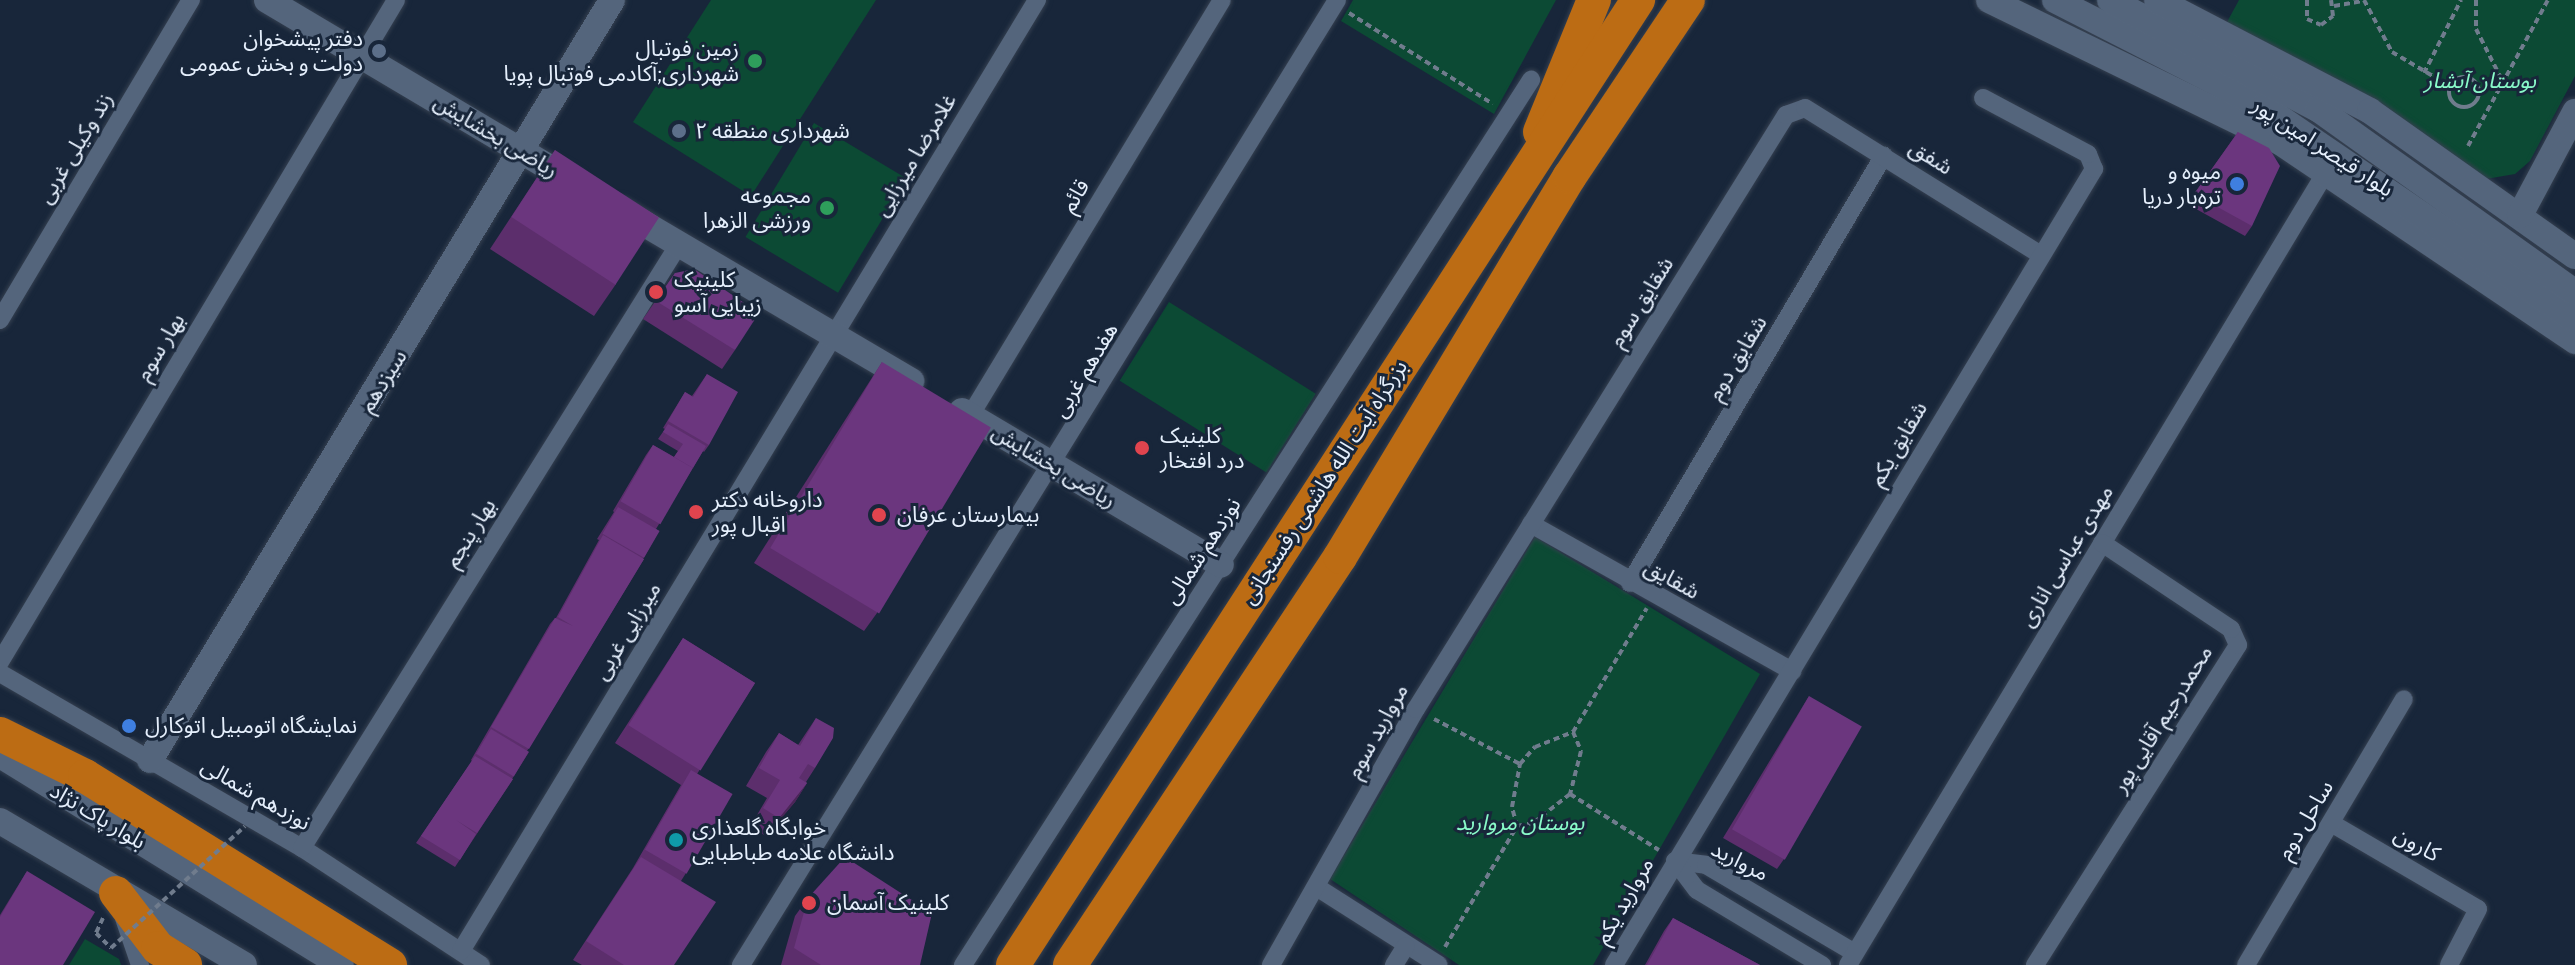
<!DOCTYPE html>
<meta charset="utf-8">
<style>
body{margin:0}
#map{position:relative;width:2575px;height:965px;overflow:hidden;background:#18263a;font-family:Bitter,"Noto Sans Arabic",serif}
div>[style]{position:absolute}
.green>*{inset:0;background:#0c4a34;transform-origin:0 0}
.path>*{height:4px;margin-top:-2px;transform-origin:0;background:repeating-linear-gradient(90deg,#707c8d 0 6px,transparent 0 10px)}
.path>.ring{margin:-2px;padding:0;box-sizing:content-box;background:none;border:4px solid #707c8d;border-radius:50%}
.roads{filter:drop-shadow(0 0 2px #354050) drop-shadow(0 0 2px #354050)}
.street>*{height:18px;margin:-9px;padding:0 9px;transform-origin:9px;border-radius:9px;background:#54657c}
.secondary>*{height:26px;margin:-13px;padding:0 13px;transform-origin:13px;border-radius:13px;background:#54657c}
.highway>*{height:34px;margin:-17px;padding:0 17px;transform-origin:17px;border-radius:17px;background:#bc6c14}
.path-bridge>*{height:4px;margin-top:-2px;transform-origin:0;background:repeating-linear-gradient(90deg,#707c8d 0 6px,transparent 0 10px)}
.wall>*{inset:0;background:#5c2e6c}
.shaded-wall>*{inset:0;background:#4b2658}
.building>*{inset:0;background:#6b367e;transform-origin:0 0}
.dots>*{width:22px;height:22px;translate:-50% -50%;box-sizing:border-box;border:4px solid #18263a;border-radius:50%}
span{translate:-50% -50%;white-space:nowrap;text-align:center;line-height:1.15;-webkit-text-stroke:6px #18263a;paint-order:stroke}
.poi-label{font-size:22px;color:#e5effc}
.right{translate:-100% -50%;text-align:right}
.left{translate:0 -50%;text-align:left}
.park-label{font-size:22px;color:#89fac9;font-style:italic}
.street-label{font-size:22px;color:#e5effc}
</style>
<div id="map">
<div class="green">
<i style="clip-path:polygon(711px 0,876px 0,751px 196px,633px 122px)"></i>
<i style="clip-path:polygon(1353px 0,1556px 0,1494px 114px,1341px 21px)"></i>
<i style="clip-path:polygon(2239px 0,2575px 0,2575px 76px,2530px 161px,2515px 174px,2486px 179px,2227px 22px)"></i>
<i style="left:814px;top:123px;width:108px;height:133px;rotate:31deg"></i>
<i style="left:1169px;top:302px;width:173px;height:93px;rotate:32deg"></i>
<i style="clip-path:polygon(1535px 537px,1760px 674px,1593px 965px,1459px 965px,1330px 879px)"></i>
<i style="clip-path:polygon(85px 939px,119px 959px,121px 965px,69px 965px)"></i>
</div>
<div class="path">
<i style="left:2307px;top:0;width:19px;rotate:90deg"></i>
<i style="left:2307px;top:19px;width:15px;rotate:23deg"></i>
<i style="left:2321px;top:25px;width:15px;rotate:-37deg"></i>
<i style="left:2333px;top:16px;width:16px;rotate:-97deg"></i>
<i style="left:2364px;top:0;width:59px;rotate:61.7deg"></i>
<i style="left:2392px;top:52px;width:67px;rotate:30.4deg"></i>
<i style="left:2476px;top:0;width:29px;rotate:90deg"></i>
<i style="left:2476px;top:29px;width:59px;rotate:63deg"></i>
<i style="left:2334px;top:6px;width:29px;rotate:-10deg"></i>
<i style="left:1349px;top:13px;width:170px;rotate:32.3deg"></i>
<i style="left:2424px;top:73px;width:82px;rotate:-63.1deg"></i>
<i class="ring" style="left:2449px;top:77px;width:26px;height:26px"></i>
<i style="left:2468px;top:146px;width:166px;rotate:-61.3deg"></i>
<i style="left:1434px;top:719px;width:97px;rotate:27.6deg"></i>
<i style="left:1573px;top:732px;width:21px;rotate:67deg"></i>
<i style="left:1581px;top:751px;width:44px;rotate:104.3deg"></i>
<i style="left:1570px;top:794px;width:47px;rotate:141.9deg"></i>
<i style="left:1533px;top:823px;width:16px;rotate:169deg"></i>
<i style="left:1517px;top:826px;width:20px;rotate:-105deg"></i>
<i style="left:1512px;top:807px;width:44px;rotate:-79.5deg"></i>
<i style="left:1520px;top:764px;width:23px;rotate:-49deg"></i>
<i style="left:1535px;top:747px;width:41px;rotate:-21.5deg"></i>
<i style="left:1573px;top:732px;width:144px;rotate:-59.2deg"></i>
<i style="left:1570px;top:794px;width:105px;rotate:32.2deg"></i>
<i style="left:103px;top:918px;width:17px;rotate:115deg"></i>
<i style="left:96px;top:933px;width:21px;rotate:45deg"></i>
<i style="left:1445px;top:947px;width:141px;rotate:-59.2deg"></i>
</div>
<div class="roads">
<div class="street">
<i style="left:0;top:320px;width:373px;rotate:-59.2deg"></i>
<i style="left:970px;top:416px;width:486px;rotate:-58.8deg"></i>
<i style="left:1531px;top:524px;width:300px;rotate:29.4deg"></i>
<i style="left:1630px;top:583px;width:497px;rotate:-59.3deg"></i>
<i style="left:0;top:662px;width:771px;rotate:-59.11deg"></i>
<i style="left:0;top:673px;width:349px;rotate:30.1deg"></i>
<i style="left:302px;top:848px;width:214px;rotate:33.2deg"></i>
<i style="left:2331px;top:823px;width:170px;rotate:30.3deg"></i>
<i style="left:2478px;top:909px;width:63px;rotate:117.4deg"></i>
<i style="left:302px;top:848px;width:712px;rotate:-58.03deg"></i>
<i style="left:1675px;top:861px;width:31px;rotate:7deg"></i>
<i style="left:1706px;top:865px;width:173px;rotate:30.6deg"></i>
<i style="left:1675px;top:861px;width:36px;rotate:53deg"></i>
<i style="left:1697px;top:890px;width:146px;rotate:31deg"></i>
<i style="left:1318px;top:888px;width:143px;rotate:32.5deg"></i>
<i style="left:124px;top:918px;width:50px;rotate:71.2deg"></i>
<i style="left:461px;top:951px;width:1112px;rotate:-58.8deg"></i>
<i style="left:741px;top:965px;width:1134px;rotate:-58.3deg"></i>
<i style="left:963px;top:965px;width:1052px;rotate:-57.31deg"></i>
<i style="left:1271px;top:965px;width:294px;rotate:-60.5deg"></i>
<i style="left:1416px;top:709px;width:700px;rotate:-58.08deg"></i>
<i style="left:1786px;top:115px;width:20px;rotate:-20deg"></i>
<i style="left:1805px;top:108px;width:274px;rotate:31.9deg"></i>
<i style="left:1394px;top:965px;width:22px;rotate:-58deg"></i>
<i style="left:1614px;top:965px;width:930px;rotate:-58.91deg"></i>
<i style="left:2094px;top:169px;width:16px;rotate:-112deg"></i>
<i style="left:2088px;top:154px;width:119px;rotate:-151.9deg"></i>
<i style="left:1848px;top:965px;width:926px;rotate:-58.92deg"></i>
<i style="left:2035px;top:965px;width:379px;rotate:-57.6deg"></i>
<i style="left:2238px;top:645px;width:17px;rotate:-114deg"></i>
<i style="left:2231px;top:629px;width:155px;rotate:-146.3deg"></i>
<i style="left:2246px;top:965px;width:309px;rotate:-59.3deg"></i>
</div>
<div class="secondary">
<i style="left:267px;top:0;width:357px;rotate:30.7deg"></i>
<i style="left:1989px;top:0;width:324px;rotate:26deg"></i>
<i style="left:2280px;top:142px;width:356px;rotate:34deg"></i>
<i style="left:2055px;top:0;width:235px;rotate:27.1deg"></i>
<i style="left:2264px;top:107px;width:376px;rotate:34.3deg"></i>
<i style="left:2110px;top:0;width:235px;rotate:27.7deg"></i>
<i style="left:2318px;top:109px;width:315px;rotate:35.5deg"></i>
<i style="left:2157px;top:0;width:240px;rotate:27.5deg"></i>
<i style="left:2370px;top:111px;width:251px;rotate:35.3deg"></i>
<i style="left:621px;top:210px;width:337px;rotate:30.5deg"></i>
<i style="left:2520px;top:215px;width:117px;rotate:-61.9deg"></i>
<i style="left:962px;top:411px;width:301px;rotate:30.7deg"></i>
<i style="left:0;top:755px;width:400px;rotate:31.6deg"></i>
<i style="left:150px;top:760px;width:889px;rotate:-58.7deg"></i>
<i style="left:0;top:821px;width:283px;rotate:30.5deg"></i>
</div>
<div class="highway">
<i style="left:1540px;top:132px;width:143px;rotate:-67.8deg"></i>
<i style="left:0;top:734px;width:95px;rotate:26.3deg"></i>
<i style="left:85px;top:776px;width:359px;rotate:31.8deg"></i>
<i style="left:116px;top:893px;width:69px;rotate:52.6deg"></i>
<i style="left:158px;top:948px;width:32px;rotate:32deg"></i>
<i style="left:1013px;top:965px;width:1150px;rotate:-57.07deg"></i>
<i style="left:1070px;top:965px;width:489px;rotate:-56.5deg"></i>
<i style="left:1340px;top:557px;width:445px;rotate:-58.9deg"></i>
<i style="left:1570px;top:176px;width:212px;rotate:-56.2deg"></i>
</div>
</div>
<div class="path-bridge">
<i style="left:111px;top:948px;width:181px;rotate:-42.3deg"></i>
</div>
<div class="wall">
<i style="clip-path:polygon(2238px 132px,2252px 226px,2245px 236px,2187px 204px)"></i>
<i style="clip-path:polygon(555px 150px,616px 284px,594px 316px,490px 249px)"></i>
<i style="clip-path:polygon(675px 273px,735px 350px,722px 369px,643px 319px)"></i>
<i style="clip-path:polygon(882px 362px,877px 613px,864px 631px,754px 563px)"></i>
<i style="clip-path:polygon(707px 374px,709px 445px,704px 452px,703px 451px,656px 529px,659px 531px,643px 559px,644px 559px,527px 751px,529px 752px,512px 779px,513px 779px,455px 867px,416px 843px,472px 761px,471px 760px,550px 624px,555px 618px,556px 618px,599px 540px,597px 539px,614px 512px,613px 511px,646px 455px,653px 445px,674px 457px,678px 451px,658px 439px,665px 429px,663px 428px,685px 392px,692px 396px)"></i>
<i style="clip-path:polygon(683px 638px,755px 683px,697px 774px,686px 873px,681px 881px,674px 965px,582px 965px,573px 960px,633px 868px,681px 785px,615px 743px)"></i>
<i style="clip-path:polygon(1809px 696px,1784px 859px,1777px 869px,1723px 838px)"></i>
<i style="clip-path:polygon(816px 718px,815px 768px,806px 782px,807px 783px,795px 802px,766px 836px,750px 827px,767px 798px,746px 786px,766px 752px,779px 733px,798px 745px)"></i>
<i style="clip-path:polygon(27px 871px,0 965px,0 915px)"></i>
<i style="clip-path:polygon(808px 898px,920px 965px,781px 965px,795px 916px)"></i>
<i style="clip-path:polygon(1673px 918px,1760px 965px,1645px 965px,1664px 931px)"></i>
</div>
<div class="shaded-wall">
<i style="clip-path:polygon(807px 783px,795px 802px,766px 836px,779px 818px)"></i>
</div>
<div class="building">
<i style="clip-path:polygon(2238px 132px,2269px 148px,2280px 166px,2252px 226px,2194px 194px)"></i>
<i style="left:555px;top:150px;width:124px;height:80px;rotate:33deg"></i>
<i style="clip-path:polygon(694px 269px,759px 313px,735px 350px,656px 301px,675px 273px)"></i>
<i style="left:882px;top:362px;width:127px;height:217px;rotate:31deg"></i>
<i style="clip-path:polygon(707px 374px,738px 392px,709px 445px,668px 421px,685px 392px,693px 397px)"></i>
<i style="clip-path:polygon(668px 424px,706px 446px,693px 468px,674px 457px,683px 444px,663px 432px)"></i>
<i style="left:653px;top:445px;width:46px;height:65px;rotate:30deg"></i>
<i style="left:618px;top:507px;width:48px;height:31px;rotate:30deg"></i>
<i style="clip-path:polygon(603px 535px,644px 559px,529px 749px,491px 727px,555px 618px,573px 626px,558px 617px)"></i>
<i style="left:683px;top:638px;width:85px;height:103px;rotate:32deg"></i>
<i style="left:1809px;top:696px;width:61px;height:154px;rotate:30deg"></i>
<i style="clip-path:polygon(816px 718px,834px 728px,833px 738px,815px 768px,808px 764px,799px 778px,807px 783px,779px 818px,763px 808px,780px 780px,759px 768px,779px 733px,800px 746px)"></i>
<i style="left:491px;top:729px;width:44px;height:29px;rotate:31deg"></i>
<i style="clip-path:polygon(475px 756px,513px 779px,477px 833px,456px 820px,476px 834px,460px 860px,421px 836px)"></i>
<i style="left:691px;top:770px;width:48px;height:92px;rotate:30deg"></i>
<i style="clip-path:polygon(641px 857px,716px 902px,674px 965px,624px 965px,586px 941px)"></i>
<i style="clip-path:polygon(845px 857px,932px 913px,920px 965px,821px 965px,794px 948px,808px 898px)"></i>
<i style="clip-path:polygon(27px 871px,95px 912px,63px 965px,0 965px,0 917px)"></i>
<i style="clip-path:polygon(1673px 918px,1760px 965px,1647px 965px)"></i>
</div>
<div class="dots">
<i style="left:379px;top:51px;background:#5c6f8a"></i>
<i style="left:755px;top:61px;background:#2e9e5b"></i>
<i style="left:679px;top:131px;background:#5c6f8a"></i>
<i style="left:2237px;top:184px;background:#3f7fe0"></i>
<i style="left:827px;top:208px;background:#2e9e5b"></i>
<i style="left:656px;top:292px;background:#e0444e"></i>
<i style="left:1142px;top:448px;background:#e0444e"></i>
<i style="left:696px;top:512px;background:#e0444e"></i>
<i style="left:879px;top:515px;background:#e0444e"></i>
<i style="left:129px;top:726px;background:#3f7fe0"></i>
<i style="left:676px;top:840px;background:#0f9aa8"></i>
<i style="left:809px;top:903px;background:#e0444e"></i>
</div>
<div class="poi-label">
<span class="right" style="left:363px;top:51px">دفتر پیشخوان<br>دولت و بخش عمومی</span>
<span class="right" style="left:739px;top:61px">زمین فوتبال<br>شهرداری;آکادمی فوتبال پویا</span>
<span class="left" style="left:695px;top:131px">شهرداری منطقه ۲</span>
<span class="right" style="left:2221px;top:184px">میوه و<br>تره‌بار دریا</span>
<span class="right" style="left:811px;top:208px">مجموعه<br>ورزشی الزهرا</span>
<span class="left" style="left:674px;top:292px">کلینیک<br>زیبایی آسو</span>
<span class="left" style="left:1160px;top:448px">کلینیک<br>درد افتخار</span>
<span class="left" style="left:712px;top:512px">داروخانه دکتر<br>اقبال پور</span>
<span class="left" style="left:897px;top:515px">بیمارستان عرفان</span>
<span class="left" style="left:145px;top:726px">نمایشگاه اتومبیل اتوکارل</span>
<span class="left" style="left:692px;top:840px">خوابگاه گلعذاری<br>دانشگاه علامه طباطبایی</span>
<span class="left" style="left:827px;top:903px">کلینیک آسمان</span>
</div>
<div class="park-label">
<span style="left:2480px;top:81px">بوستان آبشار</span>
<span style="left:1520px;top:823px">بوستان مروارید</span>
</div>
<div class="street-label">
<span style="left:496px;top:136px;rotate:31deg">ریاضی بخشایش</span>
<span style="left:2323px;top:147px;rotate:33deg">بلوار قیصر امین پور</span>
<span style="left:75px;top:148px;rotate:-59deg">زند وکیلی غربی</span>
<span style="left:915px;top:155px;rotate:-59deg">غلامرضا میرزایی</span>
<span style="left:1931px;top:157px;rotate:32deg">شفق</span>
<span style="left:1075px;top:196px;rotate:-59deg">قائم</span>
<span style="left:1641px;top:302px;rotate:-58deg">شقایق سوم</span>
<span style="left:160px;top:347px;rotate:-59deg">بهار سوم</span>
<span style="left:1737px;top:358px;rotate:-59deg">شقایق دوم</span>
<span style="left:1085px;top:370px;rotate:-59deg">هفدهم غربی</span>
<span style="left:383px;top:381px;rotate:-58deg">سیزدهم</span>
<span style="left:1898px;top:444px;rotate:-60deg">شقایق یکم</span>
<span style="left:1054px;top:466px;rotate:31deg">ریاضی بخشایش</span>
<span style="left:1324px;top:482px;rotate:-57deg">بزرگراه آیت الله هاشمی رفسنجانی</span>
<span style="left:470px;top:533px;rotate:-58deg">بهار پنجم</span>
<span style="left:1202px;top:551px;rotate:-57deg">نوزدهم شمالی</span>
<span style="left:2066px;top:556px;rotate:-59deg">مهدی عباسی اناری</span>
<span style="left:1672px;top:579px;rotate:29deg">شقایق</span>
<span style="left:627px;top:631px;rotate:-59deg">میرزایی غربی</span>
<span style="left:2162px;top:719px;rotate:-58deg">محمدرحیم آقایی پور</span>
<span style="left:1377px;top:731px;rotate:-61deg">مروارید سوم</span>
<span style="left:256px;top:794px;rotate:30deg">نوزدهم شمالی</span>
<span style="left:98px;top:816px;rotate:31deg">بلوار پاک نژاد</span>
<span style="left:2305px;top:820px;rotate:-59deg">ساحل دوم</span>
<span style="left:2417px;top:844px;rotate:29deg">کارون</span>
<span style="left:1740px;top:861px;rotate:27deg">مروارید</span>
<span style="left:1624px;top:901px;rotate:-60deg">مروارید یکم</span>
</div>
</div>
